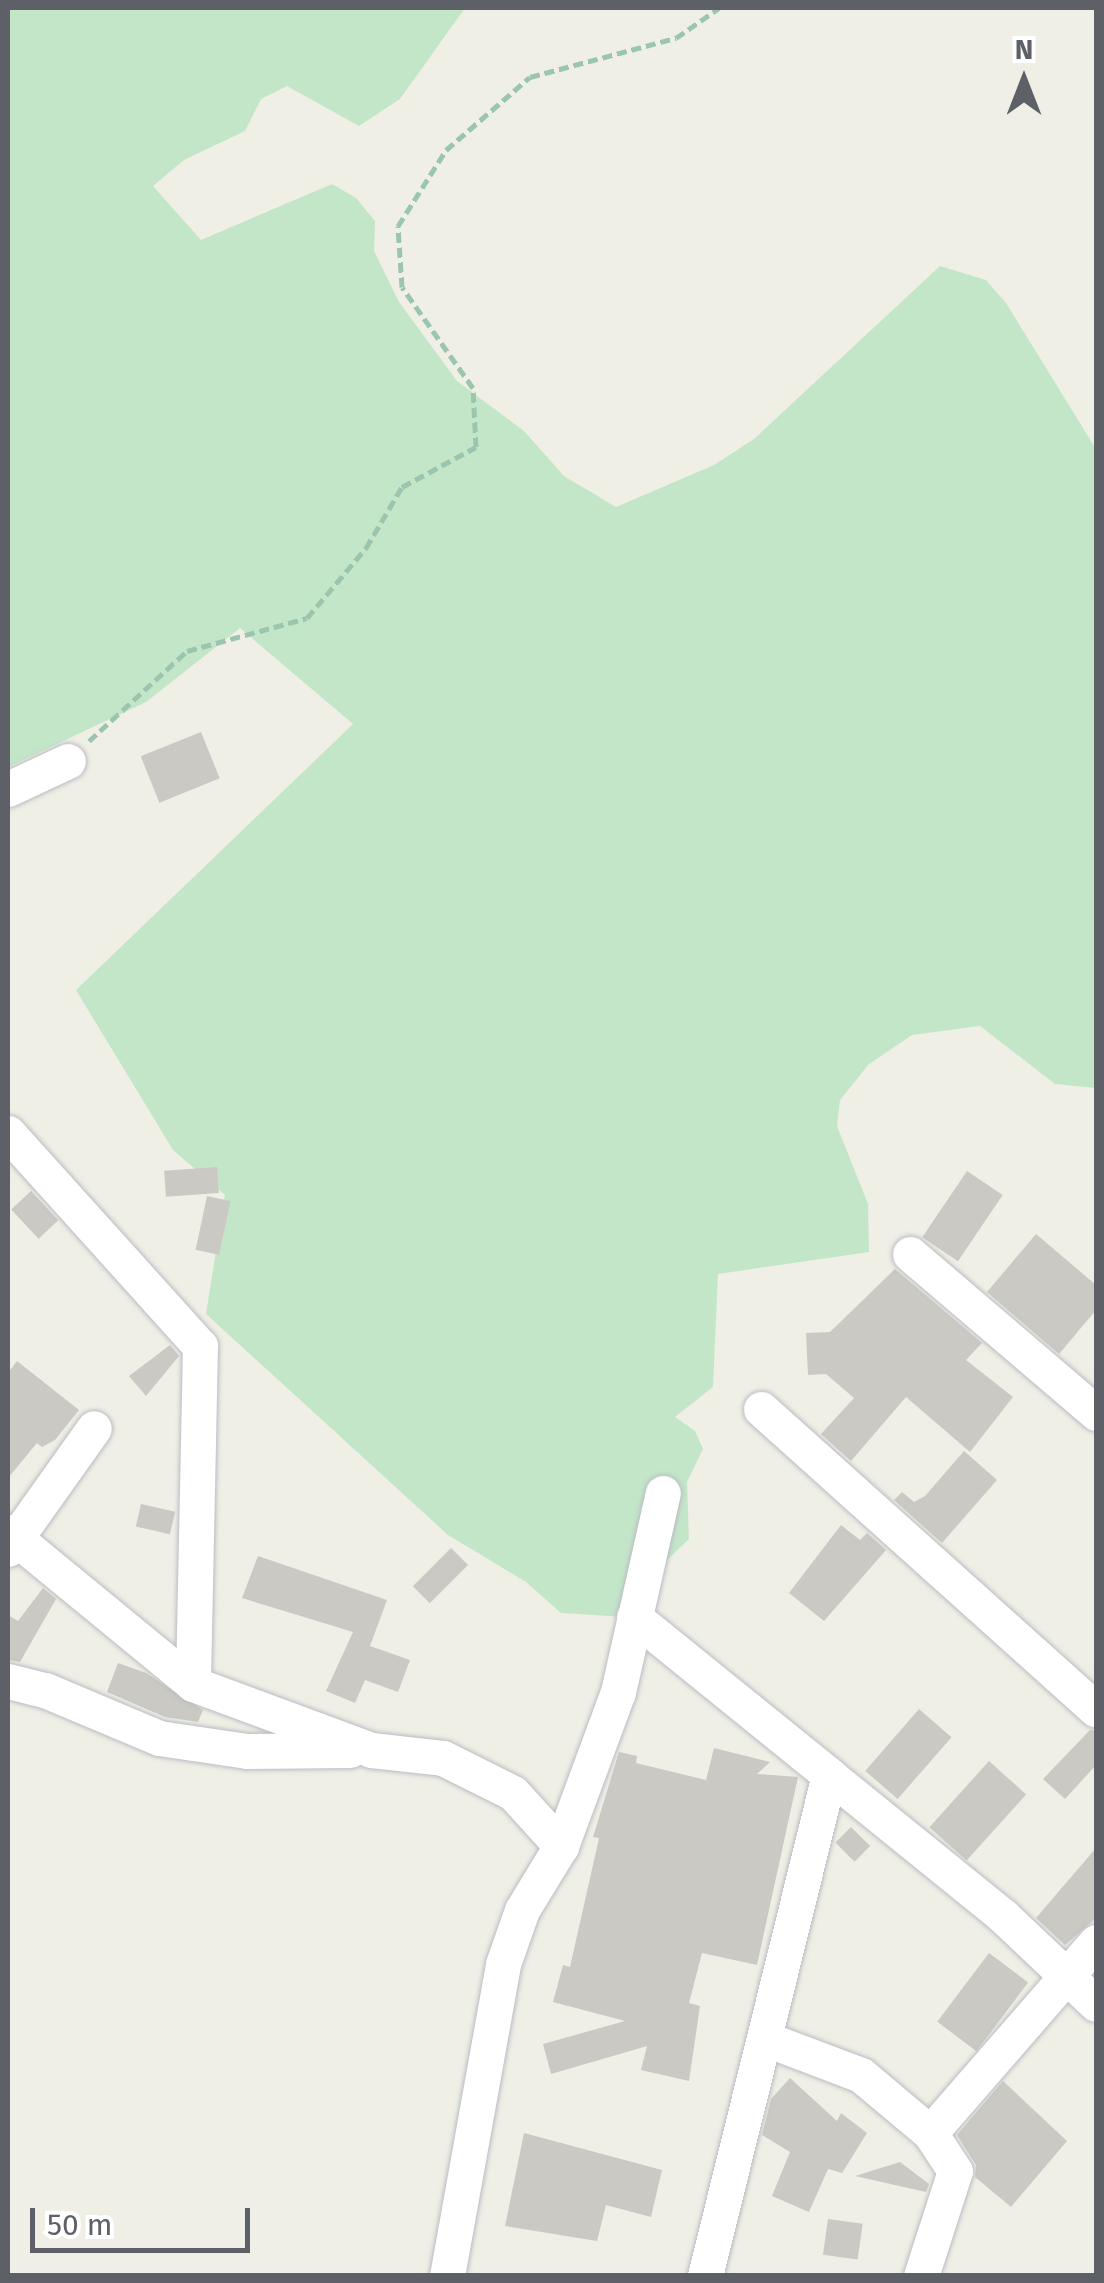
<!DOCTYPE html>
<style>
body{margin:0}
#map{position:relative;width:1104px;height:2283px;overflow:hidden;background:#efefe6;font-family:"Fira Sans",sans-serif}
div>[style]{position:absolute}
.green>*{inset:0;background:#c3e6c9}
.building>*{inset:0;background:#cac9c3;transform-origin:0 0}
.path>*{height:5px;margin-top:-2.5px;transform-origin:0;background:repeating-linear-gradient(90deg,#9bc5ae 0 10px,transparent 0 15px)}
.roads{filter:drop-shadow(0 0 2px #babcc1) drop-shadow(0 0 2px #babcc1)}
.minor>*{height:35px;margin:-17.5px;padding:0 17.5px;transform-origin:17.5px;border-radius:17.5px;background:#fff}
span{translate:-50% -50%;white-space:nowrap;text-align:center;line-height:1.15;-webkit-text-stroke:8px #fff;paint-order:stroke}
.frame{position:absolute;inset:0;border:10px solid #5d6066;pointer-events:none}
.north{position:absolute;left:974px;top:30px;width:100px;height:100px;-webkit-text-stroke:8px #fff;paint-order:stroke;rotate:0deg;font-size:28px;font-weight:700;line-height:40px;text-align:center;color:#5d6066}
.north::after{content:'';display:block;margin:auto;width:35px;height:45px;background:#5d6066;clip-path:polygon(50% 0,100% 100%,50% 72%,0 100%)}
.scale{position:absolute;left:30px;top:2208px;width:220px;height:45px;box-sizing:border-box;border:5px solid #5d6066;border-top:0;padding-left:12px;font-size:30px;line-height:35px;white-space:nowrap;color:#5d6066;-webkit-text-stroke:8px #fff;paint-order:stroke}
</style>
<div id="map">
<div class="green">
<i style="clip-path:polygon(8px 8px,465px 8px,400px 99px,359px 126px,287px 86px,261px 99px,245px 131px,184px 160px,153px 186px,201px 240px,332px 184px,356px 198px,375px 221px,374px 251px,399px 302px,457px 381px,524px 431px,564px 476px,616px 507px,714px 465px,754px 439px,940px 266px,986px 280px,1006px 303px,1096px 449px,1096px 1088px,1055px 1084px,980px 1026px,912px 1035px,869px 1064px,840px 1100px,837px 1126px,868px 1204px,869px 1252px,718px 1274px,713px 1387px,675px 1417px,695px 1431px,703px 1449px,687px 1482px,689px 1539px,638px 1588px,626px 1617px,561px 1613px,526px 1582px,448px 1535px,206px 1314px,225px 1195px,173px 1150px,76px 990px,353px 724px,240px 628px,146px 702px,8px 767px)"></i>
</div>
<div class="building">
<i style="left:201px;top:732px;width:50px;height:65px;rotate:68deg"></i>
<i style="left:217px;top:1167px;width:26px;height:53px;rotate:86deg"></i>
<i style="left:967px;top:1171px;width:43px;height:80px;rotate:34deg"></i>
<i style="left:31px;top:1191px;width:40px;height:27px;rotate:47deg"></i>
<i style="left:207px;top:1196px;width:24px;height:55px;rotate:12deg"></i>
<i style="clip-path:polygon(1036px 1234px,1096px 1285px,1096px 1310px,1059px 1354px,987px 1292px)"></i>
<i style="clip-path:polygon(895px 1269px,982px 1343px,966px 1360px,1013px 1397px,970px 1452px,906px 1397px,851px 1461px,821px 1434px,854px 1398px,826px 1374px,808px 1375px,806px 1333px,830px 1332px)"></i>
<i style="clip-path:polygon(170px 1345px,179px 1356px,146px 1396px,129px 1376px)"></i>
<i style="clip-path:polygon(17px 1361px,79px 1410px,55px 1440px,42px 1447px,37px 1443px,8px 1478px,8px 1373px)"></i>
<i style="clip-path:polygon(964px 1451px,997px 1480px,942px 1543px,894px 1500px,902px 1492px,914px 1502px,925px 1496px)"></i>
<i style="left:141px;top:1504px;width:35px;height:23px;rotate:13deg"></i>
<i style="clip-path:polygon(841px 1525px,860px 1540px,867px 1533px,886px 1550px,824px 1621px,789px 1593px)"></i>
<i style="left:451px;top:1548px;width:24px;height:54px;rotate:45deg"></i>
<i style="clip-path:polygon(258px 1556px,387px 1600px,370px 1646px,410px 1660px,398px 1692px,365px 1680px,355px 1703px,326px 1691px,353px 1632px,242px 1598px)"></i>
<i style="clip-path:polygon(43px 1588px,56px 1599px,20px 1662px,8px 1660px,8px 1615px,18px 1621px)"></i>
<i style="clip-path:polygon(118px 1663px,146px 1673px,203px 1710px,198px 1722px,165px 1717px,107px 1692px)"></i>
<i style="left:919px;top:1709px;width:43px;height:82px;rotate:41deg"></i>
<i style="clip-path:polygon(1090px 1730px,1096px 1731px,1096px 1765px,1065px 1799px,1043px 1779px)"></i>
<i style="clip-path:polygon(714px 1748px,770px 1762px,757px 1774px,798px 1777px,757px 1965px,702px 1953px,689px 2003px,700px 2006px,689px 2081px,641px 2070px,647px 2046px,551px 2074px,543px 2044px,625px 2021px,553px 2002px,563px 1965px,570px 1967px,599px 1838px,593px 1837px,619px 1752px,637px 1756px,636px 1763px,706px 1780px)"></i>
<i style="left:989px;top:1761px;width:50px;height:89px;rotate:42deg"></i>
<i style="left:851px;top:1827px;width:27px;height:22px;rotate:45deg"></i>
<i style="clip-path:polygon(1096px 1848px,1096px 1918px,1065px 1945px,1036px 1918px)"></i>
<i style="left:989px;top:1953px;width:49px;height:86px;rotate:37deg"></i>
<i style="clip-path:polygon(790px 2078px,837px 2121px,841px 2113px,867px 2133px,842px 2173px,828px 2169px,809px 2212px,772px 2196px,790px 2152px,762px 2135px,771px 2099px)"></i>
<i style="clip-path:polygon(1003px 2081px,1067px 2141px,1011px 2207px,975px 2177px,976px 2165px,957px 2135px)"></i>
<i style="clip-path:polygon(524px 2133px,662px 2170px,651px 2217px,606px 2205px,597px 2241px,505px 2226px)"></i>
<i style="clip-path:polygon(900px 2162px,929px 2184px,926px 2192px,855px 2176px)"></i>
<i style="left:828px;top:2219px;width:35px;height:36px;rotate:8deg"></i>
</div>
<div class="path">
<i style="left:89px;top:741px;width:133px;rotate:-42.6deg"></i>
<i style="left:187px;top:651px;width:124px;rotate:-15.4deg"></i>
<i style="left:307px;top:618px;width:92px;rotate:-49.9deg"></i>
<i style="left:366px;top:548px;width:71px;rotate:-59.5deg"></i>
<i style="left:402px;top:487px;width:84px;rotate:-28.4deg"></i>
<i style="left:476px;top:447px;width:59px;rotate:-92.9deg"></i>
<i style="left:473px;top:388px;width:123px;rotate:-125.1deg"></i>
<i style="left:402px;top:287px;width:61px;rotate:-93.8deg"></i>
<i style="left:398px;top:226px;width:90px;rotate:-57.7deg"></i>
<i style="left:446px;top:150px;width:111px;rotate:-41deg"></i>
<i style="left:530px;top:77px;width:151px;rotate:-15deg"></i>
<i style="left:676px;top:38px;width:52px;rotate:-34.9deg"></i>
</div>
<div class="roads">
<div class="minor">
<i style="left:8px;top:789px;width:66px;rotate:-25deg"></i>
<i style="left:8px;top:1133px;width:287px;rotate:48deg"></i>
<i style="left:200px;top:1346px;width:338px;rotate:91.2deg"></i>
<i style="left:910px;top:1254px;width:245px;rotate:40.5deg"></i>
<i style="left:761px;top:1409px;width:450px;rotate:41.9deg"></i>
<i style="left:8px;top:1532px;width:239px;rotate:39.4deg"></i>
<i style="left:193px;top:1684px;width:190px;rotate:20.3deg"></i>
<i style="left:371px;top:1750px;width:72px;rotate:6.3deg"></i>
<i style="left:443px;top:1758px;width:78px;rotate:26.6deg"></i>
<i style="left:513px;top:1793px;width:72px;rotate:47.8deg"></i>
<i style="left:8px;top:1549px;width:148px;rotate:-54.6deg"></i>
<i style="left:634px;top:1617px;width:251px;rotate:39deg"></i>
<i style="left:8px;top:1681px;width:38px;rotate:14deg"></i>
<i style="left:45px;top:1690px;width:124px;rotate:22.8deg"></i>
<i style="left:159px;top:1738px;width:89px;rotate:8.4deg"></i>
<i style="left:247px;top:1751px;width:103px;rotate:-0.6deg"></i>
<i style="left:766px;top:2039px;width:102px;rotate:20.8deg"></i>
<i style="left:861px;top:2075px;width:90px;rotate:40deg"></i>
<i style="left:930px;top:2133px;width:253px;rotate:-49deg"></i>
<i style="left:447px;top:2276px;width:317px;rotate:-79.8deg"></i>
<i style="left:503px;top:1964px;width:57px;rotate:-70.6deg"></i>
<i style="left:522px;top:1910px;width:75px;rotate:-58.6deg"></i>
<i style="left:561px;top:1846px;width:164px;rotate:-69.7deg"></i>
<i style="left:618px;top:1692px;width:204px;rotate:-77.3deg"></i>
<i style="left:705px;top:2276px;width:516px;rotate:-76.1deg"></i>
<i style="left:829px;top:1775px;width:224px;rotate:39deg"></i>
<i style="left:1003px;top:1916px;width:128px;rotate:43.4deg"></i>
<i style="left:921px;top:2276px;width:110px;rotate:-72.1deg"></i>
<i style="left:955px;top:2171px;width:45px;rotate:-123.3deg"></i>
</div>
</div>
<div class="frame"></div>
<div class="north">N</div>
<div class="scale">50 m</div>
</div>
